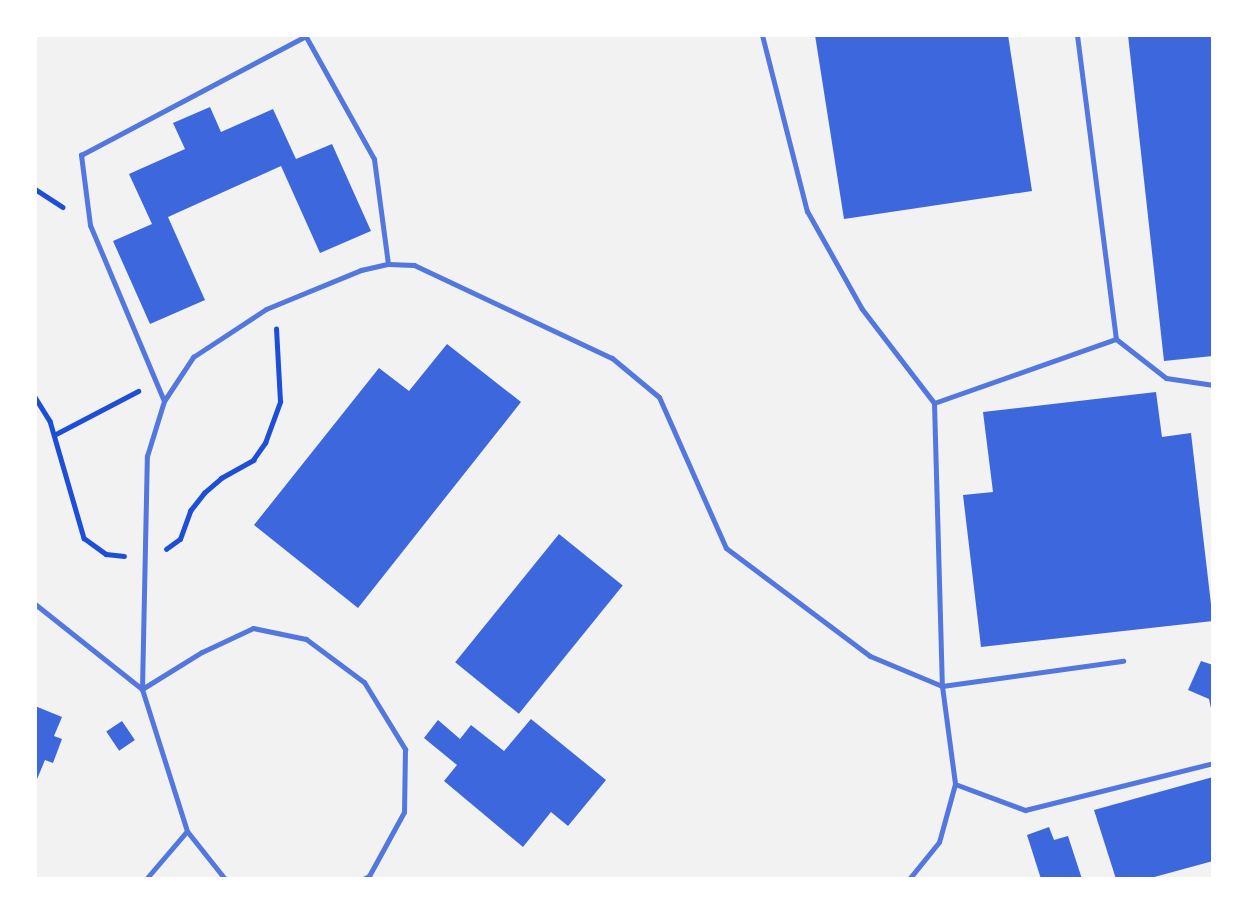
<!DOCTYPE html>
<style>
body{margin:0}
#map{position:relative;width:1248px;height:914px;overflow:hidden;background:#f2f2f2;font-family:"PT Sans",sans-serif}
div>[style]{position:absolute}
.building>*{inset:0;background:#3d67dc;transform-origin:0 0}
.path>*{height:4.5px;margin:-2.25px;padding:0 2.25px;transform-origin:2.25px;border-radius:2.25px;background:#1d4ed8}
.service>*{height:5px;margin:-2.5px;padding:0 2.5px;transform-origin:2.5px;border-radius:2.5px;background:#5277de}
span{translate:-50% -50%;white-space:nowrap;text-align:center;line-height:1.15;-webkit-text-stroke:5px #fff;paint-order:stroke}
.frame{position:absolute;inset:0;border:37px solid #fff;pointer-events:none}
</style>
<div id="map">
<div class="building">
<i style="clip-path:polygon(815px 35px,1008px 35px,1032px 191px,844px 219px)"></i>
<i style="clip-path:polygon(1128px 35px,1213px 35px,1213px 356px,1164px 361px)"></i>
<i style="clip-path:polygon(210px 107px,221px 132px,273px 109px,296px 159px,332px 144px,371px 231px,320px 253px,281px 166px,168px 217px,205px 300px,150px 324px,113px 241px,152px 224px,129px 174px,185px 149px,173px 123px)"></i>
<i style="clip-path:polygon(447px 344px,521px 402px,358px 608px,254px 525px,379px 368px,409px 391px)"></i>
<i style="clip-path:polygon(1156px 392px,1162px 437px,1191px 433px,1213px 621px,981px 647px,963px 495px,993px 492px,983px 412px)"></i>
<i style="left:559px;top:534px;width:82px;height:165px;rotate:39deg"></i>
<i style="clip-path:polygon(1201px 661px,1213px 665px,1213px 718px,1209px 699px,1188px 690px)"></i>
<i style="clip-path:polygon(35px 706px,62px 717px,54px 736px,62px 739px,53px 763px,45px 760px,35px 784px)"></i>
<i style="clip-path:polygon(531px 719px,606px 780px,568px 826px,551px 812px,523px 847px,444px 781px,457px 765px,424px 738px,438px 720px,460px 739px,471px 725px,504px 751px)"></i>
<i style="left:122px;top:721px;width:23px;height:19px;rotate:56deg"></i>
<i style="clip-path:polygon(1213px 777px,1213px 861px,1147px 879px,1116px 879px,1094px 810px)"></i>
<i style="clip-path:polygon(1049px 827px,1054px 840px,1068px 836px,1082px 879px,1041px 879px,1027px 835px)"></i>
</div>
<div class="path">
<i style="left:35px;top:189px;width:33px;rotate:33deg"></i>
<i style="left:35px;top:397px;width:28px;rotate:58deg"></i>
<i style="left:50px;top:421px;width:122px;rotate:73.8deg"></i>
<i style="left:84px;top:538px;width:27px;rotate:36deg"></i>
<i style="left:106px;top:554px;width:18px;rotate:6deg"></i>
<i style="left:54px;top:435px;width:95px;rotate:-27.6deg"></i>
<i style="left:166px;top:549px;width:17px;rotate:-36deg"></i>
<i style="left:180px;top:539px;width:30px;rotate:-70deg"></i>
<i style="left:190px;top:511px;width:23px;rotate:-52deg"></i>
<i style="left:204px;top:493px;width:23px;rotate:-41deg"></i>
<i style="left:221px;top:478px;width:37px;rotate:-29deg"></i>
<i style="left:253px;top:460px;width:21px;rotate:-55deg"></i>
<i style="left:265px;top:443px;width:44px;rotate:-69.9deg"></i>
<i style="left:280px;top:402px;width:73px;rotate:-93.1deg"></i>
</div>
<div class="service">
<i style="left:305px;top:35px;width:142px;rotate:60.9deg"></i>
<i style="left:374px;top:159px;width:106px;rotate:82.4deg"></i>
<i style="left:762px;top:35px;width:182px;rotate:75.7deg"></i>
<i style="left:807px;top:211px;width:112px;rotate:60.7deg"></i>
<i style="left:862px;top:309px;width:118px;rotate:52.5deg"></i>
<i style="left:934px;top:403px;width:283px;rotate:88.4deg"></i>
<i style="left:942px;top:686px;width:183px;rotate:-7.9deg"></i>
<i style="left:1077px;top:35px;width:306px;rotate:82.7deg"></i>
<i style="left:1116px;top:339px;width:63px;rotate:38deg"></i>
<i style="left:1166px;top:378px;width:48px;rotate:8.5deg"></i>
<i style="left:164px;top:401px;width:191px;rotate:-112.8deg"></i>
<i style="left:90px;top:225px;width:71px;rotate:-97.3deg"></i>
<i style="left:81px;top:155px;width:255px;rotate:-27.9deg"></i>
<i style="left:934px;top:403px;width:193px;rotate:-19.4deg"></i>
<i style="left:35px;top:604px;width:137px;rotate:38.5deg"></i>
<i style="left:142px;top:689px;width:70px;rotate:-31.7deg"></i>
<i style="left:202px;top:652px;width:56px;rotate:-25.2deg"></i>
<i style="left:253px;top:628px;width:54px;rotate:11.7deg"></i>
<i style="left:306px;top:639px;width:72px;rotate:36.6deg"></i>
<i style="left:364px;top:682px;width:79px;rotate:58.5deg"></i>
<i style="left:405px;top:749px;width:63px;rotate:90.9deg"></i>
<i style="left:404px;top:812px;width:73px;rotate:118.7deg"></i>
<i style="left:369px;top:876px;width:7px;rotate:153deg"></i>
<i style="left:955px;top:784px;width:75px;rotate:20.4deg"></i>
<i style="left:1025px;top:810px;width:194px;rotate:-14deg"></i>
<i style="left:146px;top:879px;width:63px;rotate:-49.5deg"></i>
<i style="left:225px;top:879px;width:61px;rotate:-128.4deg"></i>
<i style="left:187px;top:831px;width:149px;rotate:-107.6deg"></i>
<i style="left:142px;top:689px;width:233px;rotate:-88.8deg"></i>
<i style="left:147px;top:456px;width:58px;rotate:-72.8deg"></i>
<i style="left:164px;top:401px;width:53px;rotate:-56.6deg"></i>
<i style="left:193px;top:357px;width:87px;rotate:-33.3deg"></i>
<i style="left:266px;top:309px;width:103px;rotate:-22.3deg"></i>
<i style="left:361px;top:270px;width:28px;rotate:-13deg"></i>
<i style="left:388px;top:264px;width:26px;rotate:2deg"></i>
<i style="left:414px;top:265px;width:219px;rotate:25.2deg"></i>
<i style="left:612px;top:358px;width:61px;rotate:39.7deg"></i>
<i style="left:659px;top:397px;width:165px;rotate:66.1deg"></i>
<i style="left:726px;top:548px;width:180px;rotate:36.9deg"></i>
<i style="left:870px;top:656px;width:78px;rotate:22.6deg"></i>
<i style="left:942px;top:686px;width:99px;rotate:82.4deg"></i>
<i style="left:955px;top:784px;width:60px;rotate:105.4deg"></i>
<i style="left:939px;top:842px;width:48px;rotate:129deg"></i>
</div>
<div class="frame"></div>
</div>
